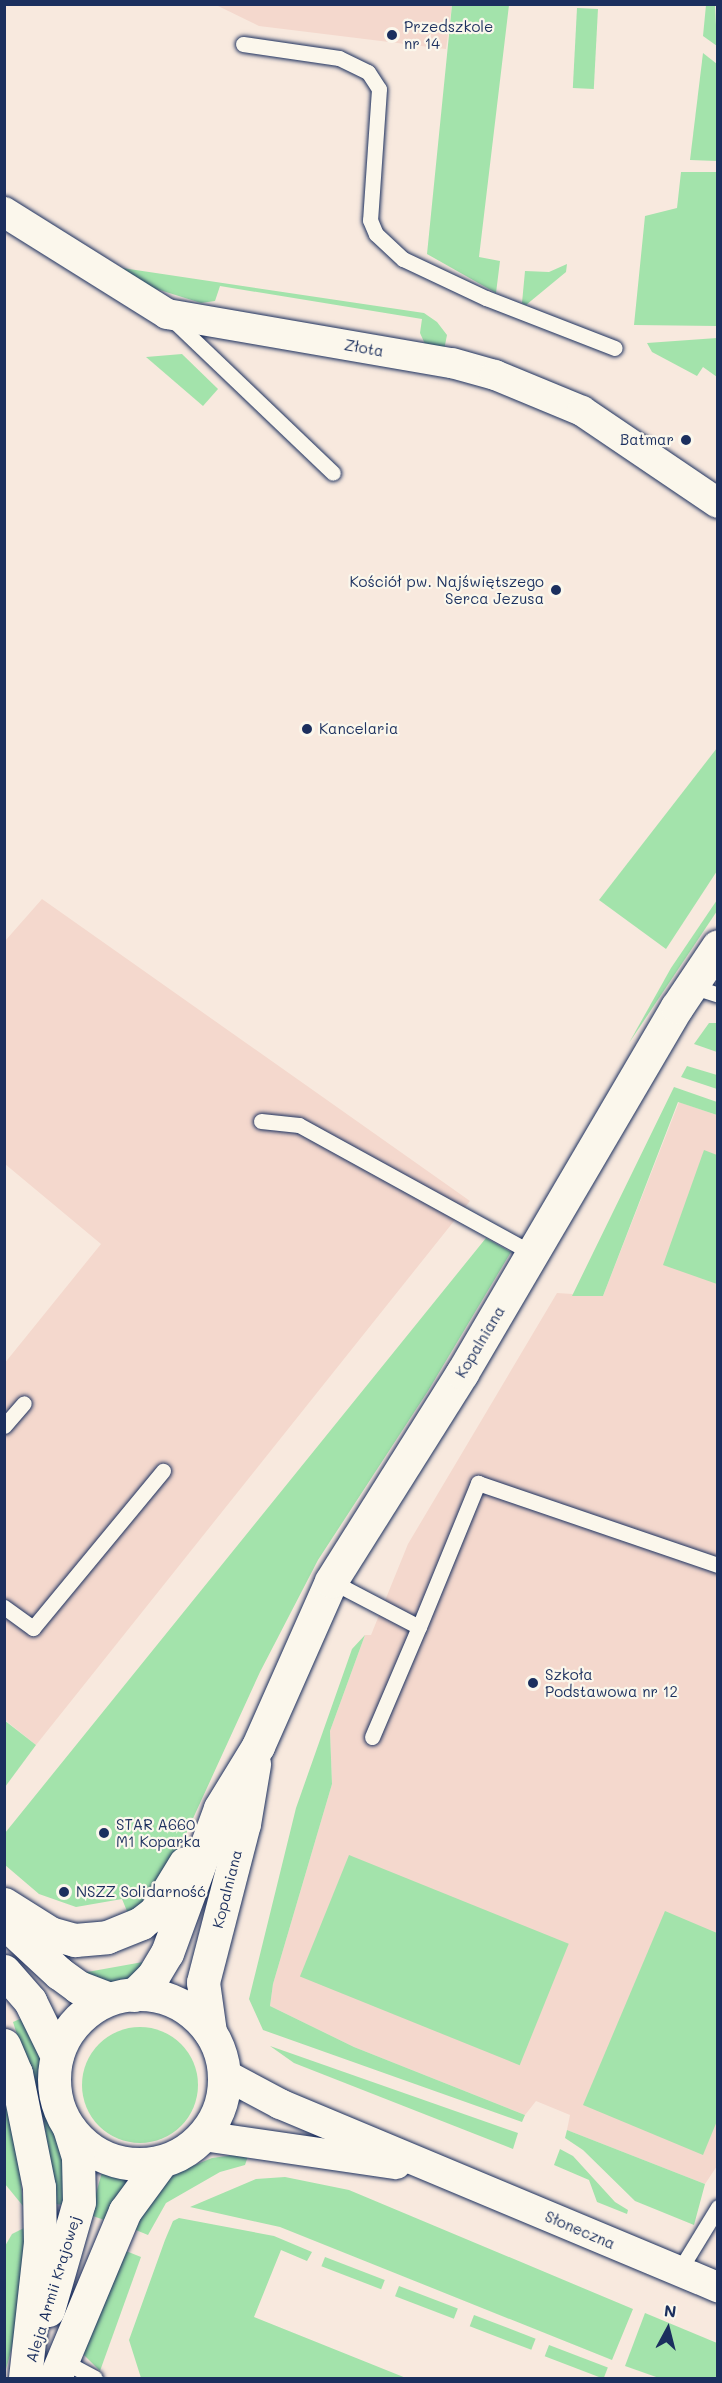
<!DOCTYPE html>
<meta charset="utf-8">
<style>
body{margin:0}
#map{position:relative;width:722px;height:2383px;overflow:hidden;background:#f8e9de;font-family:Mali,sans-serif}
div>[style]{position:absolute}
.built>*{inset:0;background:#f4d8cd}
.green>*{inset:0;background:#a3e3ab;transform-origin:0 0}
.round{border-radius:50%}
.roads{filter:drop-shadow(0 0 2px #1b2f5e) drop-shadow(0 0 2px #1b2f5e)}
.lane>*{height:15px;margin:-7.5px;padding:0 7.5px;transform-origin:7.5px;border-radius:7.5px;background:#fbf7ec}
.street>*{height:30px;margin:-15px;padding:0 15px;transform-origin:15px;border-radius:15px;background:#fbf7ec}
.secondary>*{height:33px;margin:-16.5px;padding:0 16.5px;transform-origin:16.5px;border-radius:16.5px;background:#fbf7ec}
.secondary>.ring{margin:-16.5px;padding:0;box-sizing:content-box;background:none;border:33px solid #fbf7ec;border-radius:50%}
.dots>*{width:16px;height:16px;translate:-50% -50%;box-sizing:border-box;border:3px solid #fbf7ec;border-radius:50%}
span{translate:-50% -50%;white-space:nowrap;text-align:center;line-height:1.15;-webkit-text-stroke:4.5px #fbf7ec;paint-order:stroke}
.poi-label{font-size:15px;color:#1b2f5e}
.left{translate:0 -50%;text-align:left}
.right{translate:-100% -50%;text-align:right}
.street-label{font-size:15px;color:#1b2f5e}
.frame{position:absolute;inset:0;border:6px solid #1b2f5e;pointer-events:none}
.north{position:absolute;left:638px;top:2299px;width:60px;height:60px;-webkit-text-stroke:4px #fbf7ec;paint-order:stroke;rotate:7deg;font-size:16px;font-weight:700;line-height:24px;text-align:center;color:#1b2f5e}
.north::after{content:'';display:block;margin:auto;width:21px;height:27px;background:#1b2f5e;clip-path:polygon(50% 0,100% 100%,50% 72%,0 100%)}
</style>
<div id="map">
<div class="built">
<i style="clip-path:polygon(216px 5px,452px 5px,446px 49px,259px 26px)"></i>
<i style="clip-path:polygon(42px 899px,470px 1201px,36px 1745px,5px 1720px,4px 1364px,101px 1244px,5px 1164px,5px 941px)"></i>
<i style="clip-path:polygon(679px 1102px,717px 1115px,717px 2166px,705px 2184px,567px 2130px,570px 2115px,536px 2101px,525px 2115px,354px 2047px,270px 2006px,273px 1984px,332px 1784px,330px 1731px,365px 1635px,371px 1635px,408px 1544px,557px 1293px,603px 1296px)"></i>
</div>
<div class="green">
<i style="clip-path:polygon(452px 5px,509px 5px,479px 257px,500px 261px,496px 293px,427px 254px)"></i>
<i style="clip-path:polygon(706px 5px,715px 5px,717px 46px,703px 36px)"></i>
<i style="left:577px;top:8px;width:21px;height:80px;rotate:3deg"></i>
<i style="clip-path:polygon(703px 53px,717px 64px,717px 161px,690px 160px)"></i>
<i style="clip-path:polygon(681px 172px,717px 172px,717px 326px,634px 325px,645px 216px,677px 208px)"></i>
<i style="clip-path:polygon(567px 264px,566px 272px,526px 305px,522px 303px,525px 271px,549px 272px)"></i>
<i style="clip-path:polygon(109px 266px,424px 313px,437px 322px,447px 335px,444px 350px,425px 344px,420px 333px,422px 319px,220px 286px,215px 301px,201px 303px,147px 286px)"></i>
<i style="clip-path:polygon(717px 338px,717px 377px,703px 367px,697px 376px,652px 352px,647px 343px)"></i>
<i style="clip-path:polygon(182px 354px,218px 389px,203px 406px,146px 357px)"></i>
<i style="clip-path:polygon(717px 748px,717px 871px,666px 949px,599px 900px)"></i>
<i style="clip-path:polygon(717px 900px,717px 911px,629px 1043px,671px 968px)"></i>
<i style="clip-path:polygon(709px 1023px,717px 1023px,717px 1052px,694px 1044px)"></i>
<i style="clip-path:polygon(687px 1066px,717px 1075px,717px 1089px,681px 1077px)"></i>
<i style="clip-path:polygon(674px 1087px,717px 1102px,717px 1115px,678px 1102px,603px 1296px,572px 1296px)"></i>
<i style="clip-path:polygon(704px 1150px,717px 1155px,717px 1284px,663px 1265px)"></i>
<i style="clip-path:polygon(486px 1238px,511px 1252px,428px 1391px,318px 1560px,260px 1672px,163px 1884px,129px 1916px,122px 1899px,76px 1907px,39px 1894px,5px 1865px,5px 1833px)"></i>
<i style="clip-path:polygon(365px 1635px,330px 1731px,332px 1784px,273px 1984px,270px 2006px,354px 2047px,525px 2115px,522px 2122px,263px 2030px,249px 1999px,296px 1808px,352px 1649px)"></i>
<i style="clip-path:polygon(4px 1720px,36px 1745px,5px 1787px,4px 1787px)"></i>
<i style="left:349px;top:1855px;width:237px;height:131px;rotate:22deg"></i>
<i style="clip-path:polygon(665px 1911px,717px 1933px,717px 2121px,703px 2155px,583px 2105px)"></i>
<i style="clip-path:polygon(143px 1962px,125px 1987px,116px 1990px,76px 1974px)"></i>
<i style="clip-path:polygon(29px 2015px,48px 2065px,45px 2092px,62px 2141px,66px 2205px,54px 2204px,44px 2120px,13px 2022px)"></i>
<i class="round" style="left:82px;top:2027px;width:116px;height:116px"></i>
<i style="clip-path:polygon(270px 2046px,518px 2133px,513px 2149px,294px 2063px)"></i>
<i style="clip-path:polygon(4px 2093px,18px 2150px,23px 2206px,5px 2184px)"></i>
<i style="clip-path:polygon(567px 2130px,705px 2184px,694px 2225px,635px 2201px,583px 2150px,565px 2138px)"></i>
<i style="clip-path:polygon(560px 2149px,573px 2156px,615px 2202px,628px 2210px,627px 2214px,597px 2202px,589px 2180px,554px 2165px)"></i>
<i style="clip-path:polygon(249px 2153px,245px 2165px,220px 2172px,166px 2203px,148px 2235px,131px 2228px,173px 2174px,212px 2158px)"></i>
<i style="clip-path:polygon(102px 2172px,125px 2179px,127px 2184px,110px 2222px,90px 2215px)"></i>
<i style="clip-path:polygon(285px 2177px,349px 2190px,633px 2309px,612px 2360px,280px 2227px,190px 2207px,256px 2179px)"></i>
<i style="clip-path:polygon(179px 2218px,274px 2236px,312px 2252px,307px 2261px,281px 2250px,254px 2317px,406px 2378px,141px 2378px,129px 2340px,165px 2240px,173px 2221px)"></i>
<i style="clip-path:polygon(28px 2226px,17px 2328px,5px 2373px,5px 2246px,12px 2234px)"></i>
<i style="clip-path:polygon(121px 2249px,141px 2257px,100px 2371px,82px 2353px)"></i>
<i style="left:325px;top:2257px;width:64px;height:10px;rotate:21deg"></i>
<i style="left:399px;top:2286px;width:63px;height:11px;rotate:21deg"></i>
<i style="clip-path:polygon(645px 2313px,717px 2343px,717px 2378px,659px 2378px,625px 2366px)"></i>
<i style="left:474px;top:2315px;width:66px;height:12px;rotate:21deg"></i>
<i style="left:549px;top:2345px;width:63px;height:12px;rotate:21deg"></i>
</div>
<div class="roads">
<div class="lane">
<i style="left:243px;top:44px;width:97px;rotate:8.3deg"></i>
<i style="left:339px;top:58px;width:32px;rotate:26deg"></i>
<i style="left:368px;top:72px;width:20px;rotate:57deg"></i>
<i style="left:379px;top:89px;width:131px;rotate:93.9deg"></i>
<i style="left:370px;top:220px;width:15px;rotate:67deg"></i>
<i style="left:376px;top:234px;width:37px;rotate:43deg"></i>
<i style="left:403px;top:259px;width:92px;rotate:25.2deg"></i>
<i style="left:486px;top:298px;width:138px;rotate:21.2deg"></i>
<i style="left:173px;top:320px;width:221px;rotate:43.7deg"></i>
<i style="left:691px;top:986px;width:28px;rotate:18deg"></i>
<i style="left:261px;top:1121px;width:38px;rotate:6deg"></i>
<i style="left:299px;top:1125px;width:266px;rotate:28.8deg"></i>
<i style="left:4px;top:1426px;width:30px;rotate:-49deg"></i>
<i style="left:331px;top:1581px;width:99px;rotate:27.6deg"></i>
<i style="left:419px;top:1627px;width:156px;rotate:-67.7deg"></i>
<i style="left:478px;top:1483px;width:254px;rotate:18.9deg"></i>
<i style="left:4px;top:1607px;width:36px;rotate:36deg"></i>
<i style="left:33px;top:1628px;width:204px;rotate:-50.4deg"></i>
<i style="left:372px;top:1737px;width:120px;rotate:-66.9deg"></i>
<i style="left:679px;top:2271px;width:75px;rotate:-58.6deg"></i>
<i style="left:63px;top:2361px;width:36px;rotate:28deg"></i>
</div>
<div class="street">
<i style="left:4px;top:212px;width:192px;rotate:32deg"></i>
<i style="left:167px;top:314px;width:289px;rotate:9.8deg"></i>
<i style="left:452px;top:363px;width:45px;rotate:15.6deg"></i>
<i style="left:495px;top:375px;width:94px;rotate:22.5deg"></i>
<i style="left:582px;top:411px;width:164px;rotate:34.1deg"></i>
<i style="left:224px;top:2074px;width:64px;rotate:28.2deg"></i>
<i style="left:280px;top:2104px;width:475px;rotate:22.7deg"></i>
<i style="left:203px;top:2136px;width:195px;rotate:8.3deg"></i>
</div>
<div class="secondary">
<i style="left:4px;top:1904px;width:54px;rotate:32.2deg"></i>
<i style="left:50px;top:1933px;width:26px;rotate:16deg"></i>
<i style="left:75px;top:1940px;width:32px;rotate:-5deg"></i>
<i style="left:107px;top:1937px;width:37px;rotate:-22deg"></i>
<i style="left:141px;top:1923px;width:18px;rotate:-38deg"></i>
<i style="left:155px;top:1912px;width:57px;rotate:-58.5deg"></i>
<i style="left:5px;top:1923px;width:74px;rotate:42.8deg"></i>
<i style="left:59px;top:1973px;width:24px;rotate:36deg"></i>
<i style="left:78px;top:1987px;width:30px;rotate:21deg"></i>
<i style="left:4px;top:1971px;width:40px;rotate:49deg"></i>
<i style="left:30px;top:2001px;width:61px;rotate:63.9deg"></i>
<i class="ring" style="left:54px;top:1994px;width:137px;height:137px"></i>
<i style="left:134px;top:1995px;width:27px;rotate:-45deg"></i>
<i style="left:153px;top:1976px;width:27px;rotate:-59deg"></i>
<i style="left:167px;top:1953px;width:154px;rotate:-69.9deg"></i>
<i style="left:220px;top:1808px;width:73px;rotate:-58.5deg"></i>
<i style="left:258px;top:1746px;width:180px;rotate:-66.1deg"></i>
<i style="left:331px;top:1581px;width:246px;rotate:-57.8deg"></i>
<i style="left:462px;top:1373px;width:424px;rotate:-59.6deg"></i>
<i style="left:677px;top:1007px;width:73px;rotate:-56.1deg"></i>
<i style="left:210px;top:2032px;width:50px;rotate:-98deg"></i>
<i style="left:203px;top:1982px;width:163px;rotate:-75.5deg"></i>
<i style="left:244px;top:1824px;width:61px;rotate:-80.5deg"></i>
<i style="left:4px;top:2045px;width:30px;rotate:67deg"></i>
<i style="left:16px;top:2073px;width:116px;rotate:78.6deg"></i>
<i style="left:39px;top:2187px;width:55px;rotate:89deg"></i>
<i style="left:40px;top:2242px;width:137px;rotate:96.3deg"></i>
<i style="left:48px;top:2310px;width:112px;rotate:-74deg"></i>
<i style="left:79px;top:2202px;width:45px;rotate:-91.3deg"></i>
<i style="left:78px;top:2157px;width:30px;rotate:-107deg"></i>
<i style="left:55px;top:2378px;width:181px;rotate:-67.3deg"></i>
<i style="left:125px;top:2211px;width:61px;rotate:-53.7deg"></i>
</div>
</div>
<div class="dots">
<i style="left:392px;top:35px;background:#1b2f5e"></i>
<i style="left:686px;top:440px;background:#1b2f5e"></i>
<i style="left:556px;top:590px;background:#1b2f5e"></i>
<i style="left:307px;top:729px;background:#1b2f5e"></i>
<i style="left:533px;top:1683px;background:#1b2f5e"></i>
<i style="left:104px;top:1833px;background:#1b2f5e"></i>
<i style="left:64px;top:1892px;background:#1b2f5e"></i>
</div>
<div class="poi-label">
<span class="left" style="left:404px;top:35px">Przedszkole<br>nr 14</span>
<span class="right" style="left:674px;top:440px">Batmar</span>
<span class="right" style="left:544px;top:590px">Kościół pw. Najświętszego<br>Serca Jezusa</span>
<span class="left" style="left:319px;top:729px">Kancelaria</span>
<span class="left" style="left:545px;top:1683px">Szkoła<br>Podstawowa nr 12</span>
<span class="left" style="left:116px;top:1833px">STAR A660<br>M1 Koparka</span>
<span class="left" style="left:76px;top:1892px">NSZZ Solidarność</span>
</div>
<div class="street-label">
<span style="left:364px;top:348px;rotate:10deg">Złota</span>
<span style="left:480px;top:1342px;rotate:-59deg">Kopalniana</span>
<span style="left:227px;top:1889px;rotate:-76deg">Kopalniana</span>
<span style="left:580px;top:2230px;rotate:23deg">Słoneczna</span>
<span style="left:53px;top:2289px;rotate:-73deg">Aleja Armii Krajowej</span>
</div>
<div class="frame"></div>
<div class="north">N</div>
</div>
